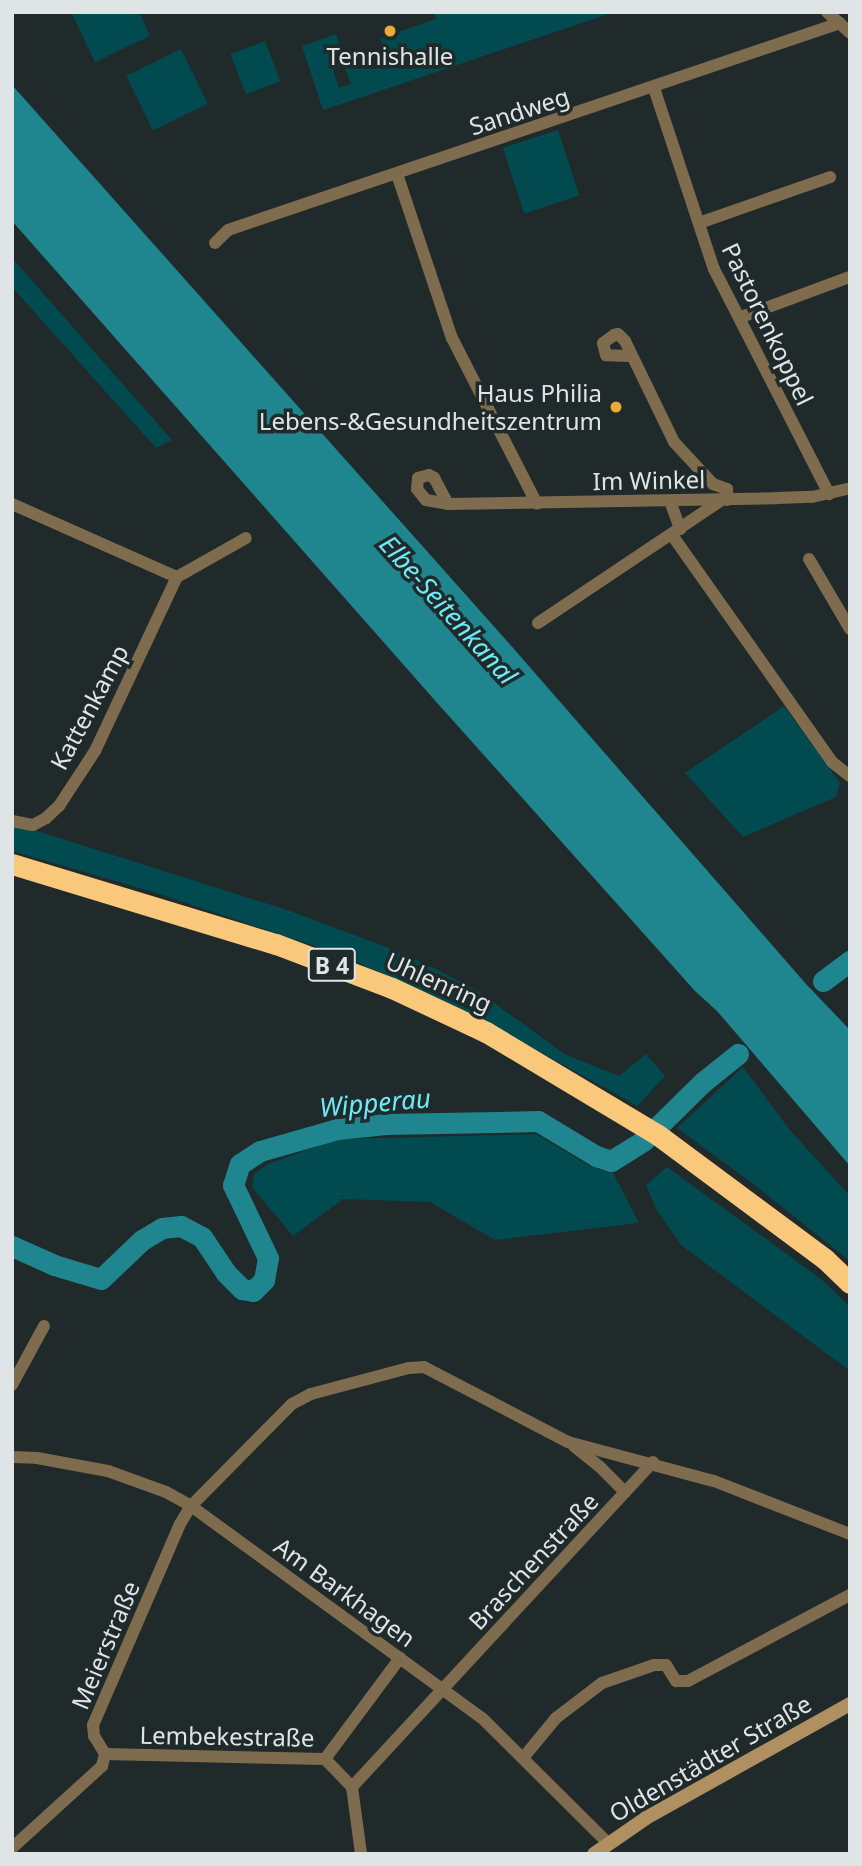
<!DOCTYPE html>
<meta charset="utf-8">
<style>
body{margin:0}
#map{position:relative;width:862px;height:1866px;overflow:hidden;background:#202a2b;font-family:"Noto Sans",sans-serif}
div>[style]{position:absolute}
.green>*{inset:0;background:#014a50;transform-origin:0 0}
.water>*{inset:0;background:#1f858e}
.river>*{height:21px;margin:-10.5px;padding:0 10.5px;transform-origin:10.5px;border-radius:10.5px;background:#1f858e}
.street>*{height:12px;margin:-6px;padding:0 6px;transform-origin:6px;border-radius:6px;background:#7f6b4d}
.secondary>*{height:14px;margin:-7px;padding:0 7px;transform-origin:7px;border-radius:7px;background:#b09060}
.highway>*{height:21px;margin:-10.5px;padding:0 10.5px;transform-origin:10.5px;border-radius:10.5px;background:#f9c87a}
.dots>*{width:19px;height:19px;translate:-50% -50%;box-sizing:border-box;border:4px solid #202a2b;border-radius:50%}
span{translate:-50% -50%;white-space:nowrap;text-align:center;line-height:1.15;-webkit-text-stroke:7px #202a2b;paint-order:stroke}
.shield-label span{padding:2px 5px;background:#202a2b;border:2px solid;border-radius:5px;-webkit-text-stroke-width:0}
.shield-label{font-size:23px;color:#dfe5e6;font-weight:700}
.poi-label{font-size:24px;color:#dfe5e6}
.right{translate:-100% -50%;text-align:right}
.street-label{font-size:24px;color:#dfe5e6}
.water-label{font-size:26px;color:#6cebf7;font-style:italic}
.frame{position:absolute;inset:0;border:14px solid #dfe5e6;pointer-events:none}
</style>
<div id="map">
<div class="green">
<i style="clip-path:polygon(71px 12px,139px 12px,150px 36px,95px 62px)"></i>
<i style="clip-path:polygon(434px 12px,615px 12px,323px 110px,302px 46px,336px 34px,346px 65px,333px 70px,339px 88px,351px 84px,345px 68px,370px 59px,374px 68px,391px 62px,380px 38px,436px 19px)"></i>
<i style="left:265px;top:41px;width:43px;height:37px;rotate:69deg"></i>
<i style="left:181px;top:49px;width:61px;height:61px;rotate:64deg"></i>
<i style="left:558px;top:130px;width:69px;height:58px;rotate:72deg"></i>
<i style="clip-path:polygon(12px 258px,172px 440px,156px 448px,12px 287px)"></i>
<i style="clip-path:polygon(784px 706px,840px 783px,836px 797px,743px 837px,685px 773px)"></i>
<i style="clip-path:polygon(12px 823px,290px 911px,405px 954px,475px 989px,566px 1055px,619px 1076px,646px 1054px,665px 1076px,637px 1106px,492px 1025px,339px 954px,150px 891px,12px 851px)"></i>
<i style="clip-path:polygon(743px 1067px,789px 1129px,850px 1196px,850px 1261px,752px 1183px,677px 1128px)"></i>
<i style="clip-path:polygon(536px 1134px,590px 1166px,613px 1173px,639px 1223px,495px 1240px,430px 1202px,343px 1199px,293px 1236px,252px 1187px,254px 1174px,268px 1164px,338px 1139px)"></i>
<i style="clip-path:polygon(667px 1167px,821px 1279px,850px 1307px,850px 1371px,681px 1245px,656px 1209px,646px 1185px)"></i>
</div>
<div class="water">
<i style="clip-path:polygon(12px 85px,514px 649px,806px 984px,850px 1030px,850px 1166px,717px 1011px,695px 991px,439px 705px,12px 221px)"></i>
</div>
<div class="river">
<i style="left:823px;top:981px;width:34px;rotate:-37deg"></i>
<i style="left:12px;top:1246px;width:46px;rotate:24.3deg"></i>
<i style="left:54px;top:1265px;width:49px;rotate:16.6deg"></i>
<i style="left:101px;top:1279px;width:57px;rotate:-43.6deg"></i>
<i style="left:142px;top:1240px;width:23px;rotate:-31deg"></i>
<i style="left:162px;top:1228px;width:19px;rotate:-6deg"></i>
<i style="left:181px;top:1226px;width:24px;rotate:28deg"></i>
<i style="left:202px;top:1237px;width:43px;rotate:56.3deg"></i>
<i style="left:226px;top:1273px;width:23px;rotate:45deg"></i>
<i style="left:242px;top:1289px;width:11px;rotate:10deg"></i>
<i style="left:253px;top:1291px;width:16px;rotate:-45deg"></i>
<i style="left:264px;top:1280px;width:22px;rotate:-80deg"></i>
<i style="left:268px;top:1258px;width:81px;rotate:-115.6deg"></i>
<i style="left:233px;top:1185px;width:22px;rotate:-72deg"></i>
<i style="left:240px;top:1164px;width:24px;rotate:-33deg"></i>
<i style="left:260px;top:1151px;width:80px;rotate:-15.9deg"></i>
<i style="left:337px;top:1129px;width:49px;rotate:-5.8deg"></i>
<i style="left:386px;top:1124px;width:152px;rotate:-1.1deg"></i>
<i style="left:538px;top:1121px;width:68px;rotate:31.1deg"></i>
<i style="left:596px;top:1156px;width:16px;rotate:18deg"></i>
<i style="left:611px;top:1161px;width:39px;rotate:-32deg"></i>
<i style="left:644px;top:1140px;width:83px;rotate:-44.5deg"></i>
<i style="left:703px;top:1082px;width:45px;rotate:-38.7deg"></i>
</div>
<div class="street">
<i style="left:827px;top:12px;width:31px;rotate:42deg"></i>
<i style="left:654px;top:88px;width:191px;rotate:71.7deg"></i>
<i style="left:714px;top:269px;width:253px;rotate:62.9deg"></i>
<i style="left:397px;top:174px;width:173px;rotate:71.5deg"></i>
<i style="left:452px;top:338px;width:186px;rotate:62.9deg"></i>
<i style="left:699px;top:223px;width:139px;rotate:-19.3deg"></i>
<i style="left:215px;top:243px;width:18px;rotate:-45deg"></i>
<i style="left:228px;top:230px;width:646px;rotate:-18.69deg"></i>
<i style="left:741px;top:317px;width:116px;rotate:-20.2deg"></i>
<i style="left:630px;top:356px;width:24px;rotate:-178deg"></i>
<i style="left:606px;top:355px;width:12px;rotate:-104deg"></i>
<i style="left:603px;top:343px;width:14px;rotate:-36deg"></i>
<i style="left:614px;top:335px;width:4px;rotate:-14deg"></i>
<i style="left:618px;top:334px;width:10px;rotate:45deg"></i>
<i style="left:625px;top:341px;width:112px;rotate:64.1deg"></i>
<i style="left:674px;top:442px;width:57px;rotate:47.1deg"></i>
<i style="left:713px;top:484px;width:15px;rotate:20deg"></i>
<i style="left:727px;top:489px;width:11px;rotate:90deg"></i>
<i style="left:670px;top:501px;width:30px;rotate:70deg"></i>
<i style="left:12px;top:504px;width:180px;rotate:23.9deg"></i>
<i style="left:448px;top:504px;width:30px;rotate:-118deg"></i>
<i style="left:434px;top:478px;width:6px;rotate:-149deg"></i>
<i style="left:429px;top:475px;width:11px;rotate:165deg"></i>
<i style="left:418px;top:478px;width:11px;rotate:95deg"></i>
<i style="left:417px;top:489px;width:14px;rotate:51deg"></i>
<i style="left:426px;top:500px;width:22px;rotate:10deg"></i>
<i style="left:448px;top:504px;width:329px;rotate:-1deg"></i>
<i style="left:777px;top:498px;width:35px;rotate:-2deg"></i>
<i style="left:812px;top:497px;width:39px;rotate:-13deg"></i>
<i style="left:672px;top:535px;width:278px;rotate:54.8deg"></i>
<i style="left:832px;top:762px;width:23px;rotate:38deg"></i>
<i style="left:809px;top:559px;width:81px;rotate:59.6deg"></i>
<i style="left:538px;top:623px;width:221px;rotate:-33.8deg"></i>
<i style="left:12px;top:821px;width:21px;rotate:11deg"></i>
<i style="left:33px;top:825px;width:15px;rotate:-28deg"></i>
<i style="left:46px;top:818px;width:18px;rotate:-43deg"></i>
<i style="left:59px;top:806px;width:66px;rotate:-56.8deg"></i>
<i style="left:95px;top:751px;width:192px;rotate:-64.8deg"></i>
<i style="left:177px;top:577px;width:79px;rotate:-29.5deg"></i>
<i style="left:12px;top:1385px;width:67px;rotate:-61.5deg"></i>
<i style="left:574px;top:1446px;width:32px;rotate:39deg"></i>
<i style="left:599px;top:1466px;width:37px;rotate:45deg"></i>
<i style="left:12px;top:1457px;width:25px;rotate:2deg"></i>
<i style="left:37px;top:1458px;width:72px;rotate:10.4deg"></i>
<i style="left:108px;top:1471px;width:62px;rotate:19.9deg"></i>
<i style="left:166px;top:1492px;width:29px;rotate:29deg"></i>
<i style="left:191px;top:1506px;width:360px;rotate:36.1deg"></i>
<i style="left:482px;top:1718px;width:177px;rotate:44.8deg"></i>
<i style="left:105px;top:1754px;width:220px;rotate:1.3deg"></i>
<i style="left:325px;top:1759px;width:39px;rotate:46deg"></i>
<i style="left:352px;top:1787px;width:68px;rotate:82.3deg"></i>
<i style="left:523px;top:1758px;width:52px;rotate:-50.5deg"></i>
<i style="left:556px;top:1718px;width:58px;rotate:-37.3deg"></i>
<i style="left:602px;top:1683px;width:55px;rotate:-19.1deg"></i>
<i style="left:654px;top:1665px;width:12px"></i>
<i style="left:666px;top:1665px;width:19px;rotate:58deg"></i>
<i style="left:676px;top:1681px;width:12px"></i>
<i style="left:688px;top:1681px;width:183px;rotate:-28deg"></i>
<i style="left:325px;top:1759px;width:126px;rotate:-53.4deg"></i>
<i style="left:352px;top:1787px;width:443px;rotate:-47.2deg"></i>
<i style="left:12px;top:1848px;width:122px;rotate:-42.3deg"></i>
<i style="left:102px;top:1766px;width:12px;rotate:-76deg"></i>
<i style="left:105px;top:1754px;width:21px;rotate:-121deg"></i>
<i style="left:94px;top:1736px;width:11px;rotate:-95deg"></i>
<i style="left:93px;top:1725px;width:219px;rotate:-66.6deg"></i>
<i style="left:180px;top:1524px;width:21px;rotate:-59deg"></i>
<i style="left:191px;top:1506px;width:144px;rotate:-45.3deg"></i>
<i style="left:292px;top:1404px;width:21px;rotate:-28deg"></i>
<i style="left:311px;top:1394px;width:101px;rotate:-14.9deg"></i>
<i style="left:409px;top:1368px;width:15px;rotate:-4deg"></i>
<i style="left:424px;top:1367px;width:162px;rotate:27.5deg"></i>
<i style="left:568px;top:1442px;width:151px;rotate:15deg"></i>
<i style="left:714px;top:1481px;width:146px;rotate:21.3deg"></i>
</div>
<div class="secondary">
<i style="left:594px;top:1854px;width:63px;rotate:-34.7deg"></i>
<i style="left:646px;top:1818px;width:234px;rotate:-29.2deg"></i>
</div>
<div class="highway">
<i style="left:12px;top:864px;width:276px;rotate:16.9deg"></i>
<i style="left:276px;top:944px;width:124px;rotate:20.8deg"></i>
<i style="left:392px;top:988px;width:104px;rotate:25.1deg"></i>
<i style="left:486px;top:1032px;width:200px;rotate:30.9deg"></i>
<i style="left:658px;top:1135px;width:208px;rotate:36.6deg"></i>
<i style="left:825px;top:1259px;width:35px;rotate:44deg"></i>
</div>
<div class="dots">
<i style="left:390px;top:31px;background:#eaaa38"></i>
<i style="left:616px;top:407px;background:#eaaa38"></i>
</div>
<div class="shield-label">
<span style="left:332px;top:965px">B 4</span>
</div>
<div class="poi-label">
<span style="left:390px;top:56px">Tennishalle</span>
<span class="right" style="left:602px;top:407px">Haus Philia<br>Lebens-&amp;Gesundheitszentrum</span>
</div>
<div class="street-label">
<span style="left:519px;top:111px;rotate:-18deg">Sandweg</span>
<span style="left:768px;top:324px;rotate:64deg">Pastorenkoppel</span>
<span style="left:649px;top:480px;rotate:-1deg">Im Winkel</span>
<span style="left:89px;top:707px;rotate:-62deg">Kattenkamp</span>
<span style="left:439px;top:982px;rotate:24deg">Uhlenring</span>
<span style="left:533px;top:1561px;rotate:-47deg">Braschenstraße</span>
<span style="left:345px;top:1592px;rotate:36deg">Am Barkhagen</span>
<span style="left:105px;top:1645px;rotate:-67deg">Meierstraße</span>
<span style="left:227px;top:1736px;rotate:1deg">Lembekestraße</span>
<span style="left:710px;top:1758px;rotate:-30deg">Oldenstädter Straße</span>
</div>
<div class="water-label">
<span style="left:448px;top:610px;rotate:48deg">Elbe-Seitenkanal</span>
<span style="left:375px;top:1103px;rotate:-5deg">Wipperau</span>
</div>
<div class="frame"></div>
</div>
